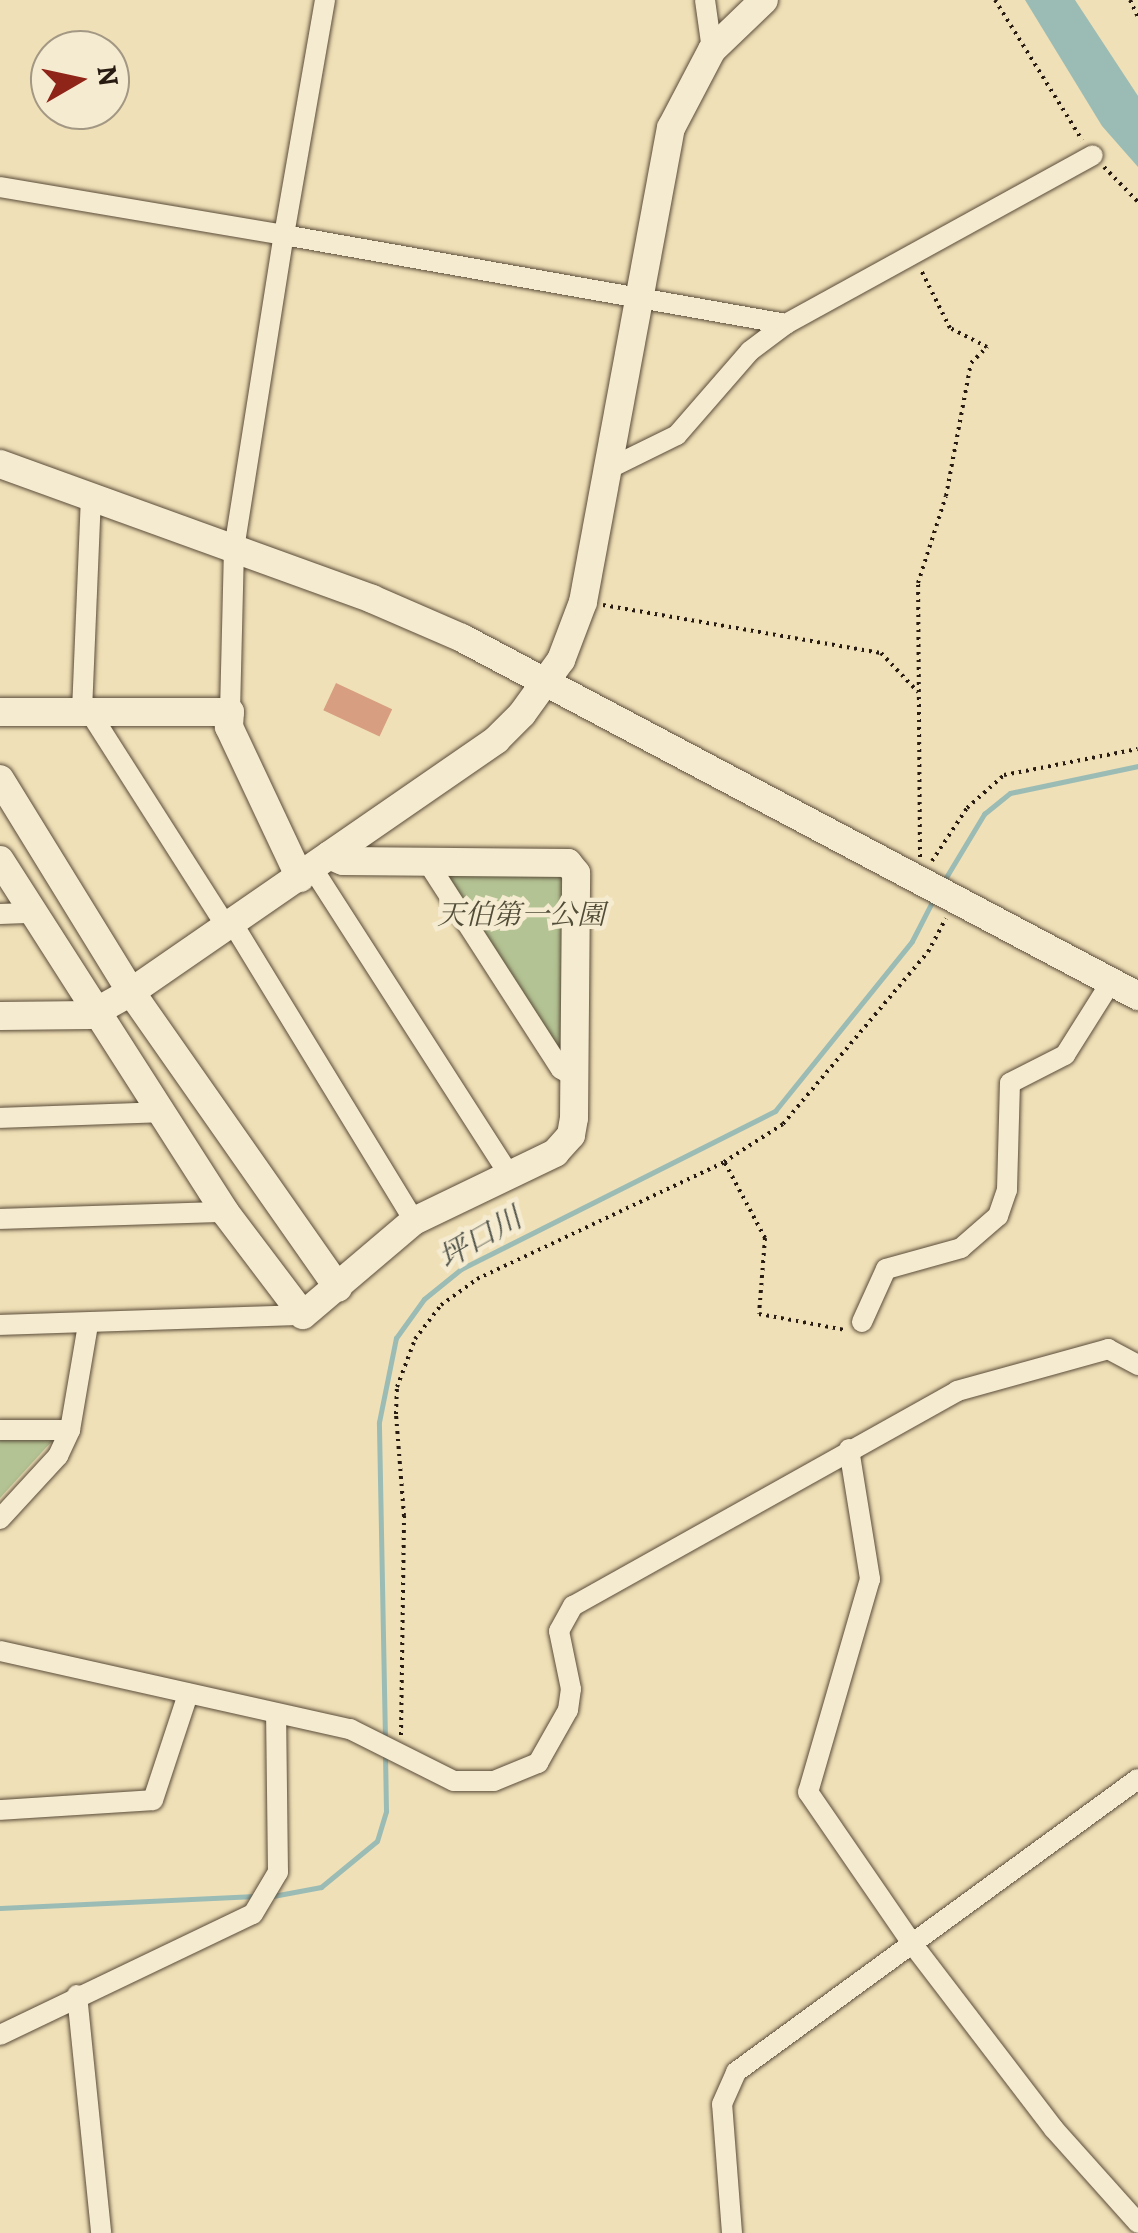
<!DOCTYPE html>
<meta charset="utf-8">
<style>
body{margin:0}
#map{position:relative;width:1138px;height:2233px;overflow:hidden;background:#f0e0b7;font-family:Alegreya,"Noto Serif JP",serif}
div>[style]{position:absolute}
.green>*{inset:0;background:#b4c393}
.water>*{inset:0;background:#9bbcb5}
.stream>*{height:5px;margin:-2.5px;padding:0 2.5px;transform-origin:2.5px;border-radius:2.5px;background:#9bbcb5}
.building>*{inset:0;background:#d79e81;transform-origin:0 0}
.path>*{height:4px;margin-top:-2px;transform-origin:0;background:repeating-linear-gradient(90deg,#281b11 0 2.5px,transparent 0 7.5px)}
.roads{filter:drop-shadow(0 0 2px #5a4c3a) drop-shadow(0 0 2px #5a4c3a)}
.street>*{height:20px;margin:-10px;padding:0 10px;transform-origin:10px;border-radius:10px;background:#f5ebd0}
.secondary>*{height:28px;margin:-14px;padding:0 14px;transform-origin:14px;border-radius:14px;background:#f5ebd0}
span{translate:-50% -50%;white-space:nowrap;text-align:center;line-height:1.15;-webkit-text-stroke:9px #f5ebd0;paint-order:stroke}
.park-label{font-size:28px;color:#524d38;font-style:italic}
.water-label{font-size:30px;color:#50534a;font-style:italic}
.north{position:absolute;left:30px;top:30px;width:100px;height:100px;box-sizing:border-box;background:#f5ebd0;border:2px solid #a39884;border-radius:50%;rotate:81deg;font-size:28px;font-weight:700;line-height:40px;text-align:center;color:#281b11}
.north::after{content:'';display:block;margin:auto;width:35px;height:45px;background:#8f2418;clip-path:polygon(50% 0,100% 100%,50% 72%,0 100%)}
</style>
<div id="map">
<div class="green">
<i style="clip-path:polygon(565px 874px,565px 1057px,446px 875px)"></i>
<i style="clip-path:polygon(0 1440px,53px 1440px,0 1498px)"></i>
</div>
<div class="water">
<i style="clip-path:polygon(1025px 0,1075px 0,1138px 96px,1138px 167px,1102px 126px)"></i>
</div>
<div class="stream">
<i style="left:942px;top:884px;width:82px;rotate:-59deg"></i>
<i style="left:984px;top:814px;width:33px;rotate:-39deg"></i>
<i style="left:1010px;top:793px;width:131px;rotate:-11.9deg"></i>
<i style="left:385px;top:1740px;width:318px;rotate:-91.1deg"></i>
<i style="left:379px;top:1422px;width:86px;rotate:-78.6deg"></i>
<i style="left:396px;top:1338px;width:48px;rotate:-54.3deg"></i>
<i style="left:424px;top:1299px;width:48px;rotate:-39deg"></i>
<i style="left:461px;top:1269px;width:352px;rotate:-26.7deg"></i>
<i style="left:775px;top:1111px;width:218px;rotate:-51.1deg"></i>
<i style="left:912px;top:941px;width:48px;rotate:-62.9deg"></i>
<i style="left:273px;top:1896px;width:49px;rotate:-10.6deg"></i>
<i style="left:321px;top:1887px;width:72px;rotate:-39.4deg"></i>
<i style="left:377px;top:1841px;width:31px;rotate:-73deg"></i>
<i style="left:386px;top:1811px;width:60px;rotate:-91deg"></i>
<i style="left:0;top:1908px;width:257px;rotate:-2.7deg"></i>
</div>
<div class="building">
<i style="left:336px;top:683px;width:62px;height:30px;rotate:25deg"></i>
</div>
<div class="path">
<i style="left:995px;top:0;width:165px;rotate:58.1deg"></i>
<i style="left:1130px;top:0;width:19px;rotate:65deg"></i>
<i style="left:1104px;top:167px;width:49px;rotate:45.8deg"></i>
<i style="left:603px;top:605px;width:282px;rotate:9.8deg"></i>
<i style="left:881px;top:653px;width:54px;rotate:46.5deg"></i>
<i style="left:920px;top:857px;width:274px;rotate:-90.4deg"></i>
<i style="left:918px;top:583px;width:91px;rotate:-72.2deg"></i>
<i style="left:946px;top:496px;width:135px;rotate:-79.4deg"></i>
<i style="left:971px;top:363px;width:23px;rotate:-45deg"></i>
<i style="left:987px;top:347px;width:42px;rotate:-152.8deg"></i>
<i style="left:950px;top:328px;width:65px;rotate:-116.6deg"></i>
<i style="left:932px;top:861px;width:64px;rotate:-56.6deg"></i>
<i style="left:967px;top:808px;width:50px;rotate:-41.7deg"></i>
<i style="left:1004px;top:775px;width:136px;rotate:-11deg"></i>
<i style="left:725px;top:1163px;width:85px;rotate:61.9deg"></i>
<i style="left:765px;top:1238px;width:76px;rotate:94.5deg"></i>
<i style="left:759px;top:1314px;width:87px;rotate:10.5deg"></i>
<i style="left:401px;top:1735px;width:219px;rotate:-89.2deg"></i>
<i style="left:404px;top:1516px;width:102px;rotate:-94.5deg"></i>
<i style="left:396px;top:1414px;width:27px;rotate:-88deg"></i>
<i style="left:397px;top:1387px;width:51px;rotate:-69.4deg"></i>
<i style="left:415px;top:1339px;width:43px;rotate:-52.6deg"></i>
<i style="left:441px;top:1305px;width:44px;rotate:-35.8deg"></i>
<i style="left:477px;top:1279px;width:273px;rotate:-25.3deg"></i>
<i style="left:724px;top:1162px;width:70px;rotate:-32.8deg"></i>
<i style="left:783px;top:1124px;width:225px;rotate:-49.9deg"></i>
<i style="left:928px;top:952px;width:38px;rotate:-62deg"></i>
</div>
<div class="roads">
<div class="street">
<i style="left:705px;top:0;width:50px;rotate:82deg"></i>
<i style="left:0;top:187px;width:288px;rotate:9.6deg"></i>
<i style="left:284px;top:235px;width:239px;rotate:-80.1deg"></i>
<i style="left:606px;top:470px;width:79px;rotate:-26.2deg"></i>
<i style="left:677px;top:435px;width:111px;rotate:-49deg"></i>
<i style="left:750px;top:351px;width:45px;rotate:-36.9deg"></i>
<i style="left:82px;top:711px;width:215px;rotate:-87.6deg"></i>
<i style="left:89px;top:711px;width:257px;rotate:57.5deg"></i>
<i style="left:230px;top:712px;width:163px;rotate:-88.6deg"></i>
<i style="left:234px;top:549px;width:318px;rotate:-81deg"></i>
<i style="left:284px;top:235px;width:510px;rotate:10.05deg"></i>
<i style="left:786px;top:324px;width:350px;rotate:-28.8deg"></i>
<i style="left:428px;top:863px;width:245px;rotate:57.2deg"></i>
<i style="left:561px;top:1069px;width:17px;rotate:31deg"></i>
<i style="left:313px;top:869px;width:366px;rotate:57.3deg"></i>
<i style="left:0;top:914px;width:34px;rotate:-2deg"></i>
<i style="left:233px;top:924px;width:348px;rotate:58.6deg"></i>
<i style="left:0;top:1118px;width:163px;rotate:-2.1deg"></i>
<i style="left:0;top:1219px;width:225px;rotate:-1.8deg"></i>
<i style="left:862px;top:1322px;width:58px;rotate:-65.6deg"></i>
<i style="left:886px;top:1269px;width:78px;rotate:-15.6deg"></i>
<i style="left:961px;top:1248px;width:49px;rotate:-40.9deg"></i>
<i style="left:998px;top:1216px;width:28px;rotate:-71deg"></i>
<i style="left:1007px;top:1190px;width:107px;rotate:-88.4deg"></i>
<i style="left:1010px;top:1083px;width:62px;rotate:-27deg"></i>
<i style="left:1065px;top:1055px;width:86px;rotate:-57.8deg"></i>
<i style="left:0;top:1325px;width:303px;rotate:-1.9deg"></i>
<i style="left:0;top:1430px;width:70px"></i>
<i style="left:849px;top:1449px;width:132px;rotate:80.8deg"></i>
<i style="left:870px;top:1579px;width:222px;rotate:106.2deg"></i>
<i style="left:808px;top:1792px;width:187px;rotate:55.5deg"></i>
<i style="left:914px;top:1946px;width:230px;rotate:52.6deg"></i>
<i style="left:1054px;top:2129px;width:126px;rotate:48.2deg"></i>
<i style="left:0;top:1519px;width:86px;rotate:-47.4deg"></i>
<i style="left:58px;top:1456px;width:29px;rotate:-65deg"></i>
<i style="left:70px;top:1430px;width:107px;rotate:-80.3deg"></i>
<i style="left:0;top:1651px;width:359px;rotate:12.6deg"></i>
<i style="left:350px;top:1729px;width:116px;rotate:26.6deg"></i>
<i style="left:454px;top:1781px;width:40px"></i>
<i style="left:494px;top:1781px;width:48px;rotate:-22.2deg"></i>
<i style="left:538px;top:1763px;width:61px;rotate:-60.5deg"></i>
<i style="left:568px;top:1710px;width:21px;rotate:-82deg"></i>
<i style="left:571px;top:1689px;width:59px;rotate:-101.7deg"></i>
<i style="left:559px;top:1631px;width:29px;rotate:-61deg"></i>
<i style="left:573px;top:1606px;width:440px;rotate:-29.2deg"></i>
<i style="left:957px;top:1391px;width:157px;rotate:-15.5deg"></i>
<i style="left:1108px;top:1349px;width:34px;rotate:28deg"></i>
<i style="left:0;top:1810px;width:153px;rotate:-3.7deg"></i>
<i style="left:153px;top:1800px;width:112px;rotate:-71.7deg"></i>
<i style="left:77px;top:1995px;width:239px;rotate:84.2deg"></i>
<i style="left:0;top:2035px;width:280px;rotate:-25.6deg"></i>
<i style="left:253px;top:1914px;width:49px;rotate:-59.2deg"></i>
<i style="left:278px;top:1872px;width:158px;rotate:-90.7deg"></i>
<i style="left:732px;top:2233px;width:129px;rotate:-94.4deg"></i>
<i style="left:722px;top:2104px;width:35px;rotate:-66deg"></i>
<i style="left:736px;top:2072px;width:497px;rotate:-36.1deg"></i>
</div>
<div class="secondary">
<i style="left:0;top:464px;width:396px;rotate:19.9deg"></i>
<i style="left:372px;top:599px;width:98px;rotate:23.4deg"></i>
<i style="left:462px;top:638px;width:765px;rotate:27.91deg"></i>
<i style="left:0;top:712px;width:230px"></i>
<i style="left:230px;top:712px;width:15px;rotate:94deg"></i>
<i style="left:229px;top:727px;width:167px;rotate:64.8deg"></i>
<i style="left:0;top:779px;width:250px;rotate:58.4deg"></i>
<i style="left:131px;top:992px;width:361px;rotate:55deg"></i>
<i style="left:0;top:860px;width:418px;rotate:57.4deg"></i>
<i style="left:225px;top:1212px;width:129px;rotate:52.9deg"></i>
<i style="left:303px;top:1315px;width:145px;rotate:-40.3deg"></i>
<i style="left:414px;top:1221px;width:157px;rotate:-25.7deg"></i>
<i style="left:555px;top:1153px;width:24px;rotate:-48deg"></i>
<i style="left:571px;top:1135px;width:17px;rotate:-80deg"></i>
<i style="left:574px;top:1118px;width:245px;rotate:-89.5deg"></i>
<i style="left:576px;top:873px;width:13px;rotate:-129deg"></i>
<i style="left:568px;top:863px;width:225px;rotate:-179.5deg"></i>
<i style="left:343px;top:861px;width:15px;rotate:-157deg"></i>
<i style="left:0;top:1016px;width:90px;rotate:-0.6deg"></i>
<i style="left:90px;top:1015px;width:47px;rotate:-29.3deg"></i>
<i style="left:131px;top:992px;width:444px;rotate:-34.6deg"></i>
<i style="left:496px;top:740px;width:37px;rotate:-45deg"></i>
<i style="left:522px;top:714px;width:67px;rotate:-54.2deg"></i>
<i style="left:561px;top:660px;width:62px;rotate:-69.2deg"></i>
<i style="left:583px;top:602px;width:482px;rotate:-79.5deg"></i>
<i style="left:671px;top:128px;width:88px;rotate:-62.3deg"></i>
<i style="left:712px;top:50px;width:72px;rotate:-43.9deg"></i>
</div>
</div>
<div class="park-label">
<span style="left:521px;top:915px">天伯第一公園</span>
</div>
<div class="water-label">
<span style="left:480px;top:1238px;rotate:-30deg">坪口川</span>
</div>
<div class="north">N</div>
</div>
